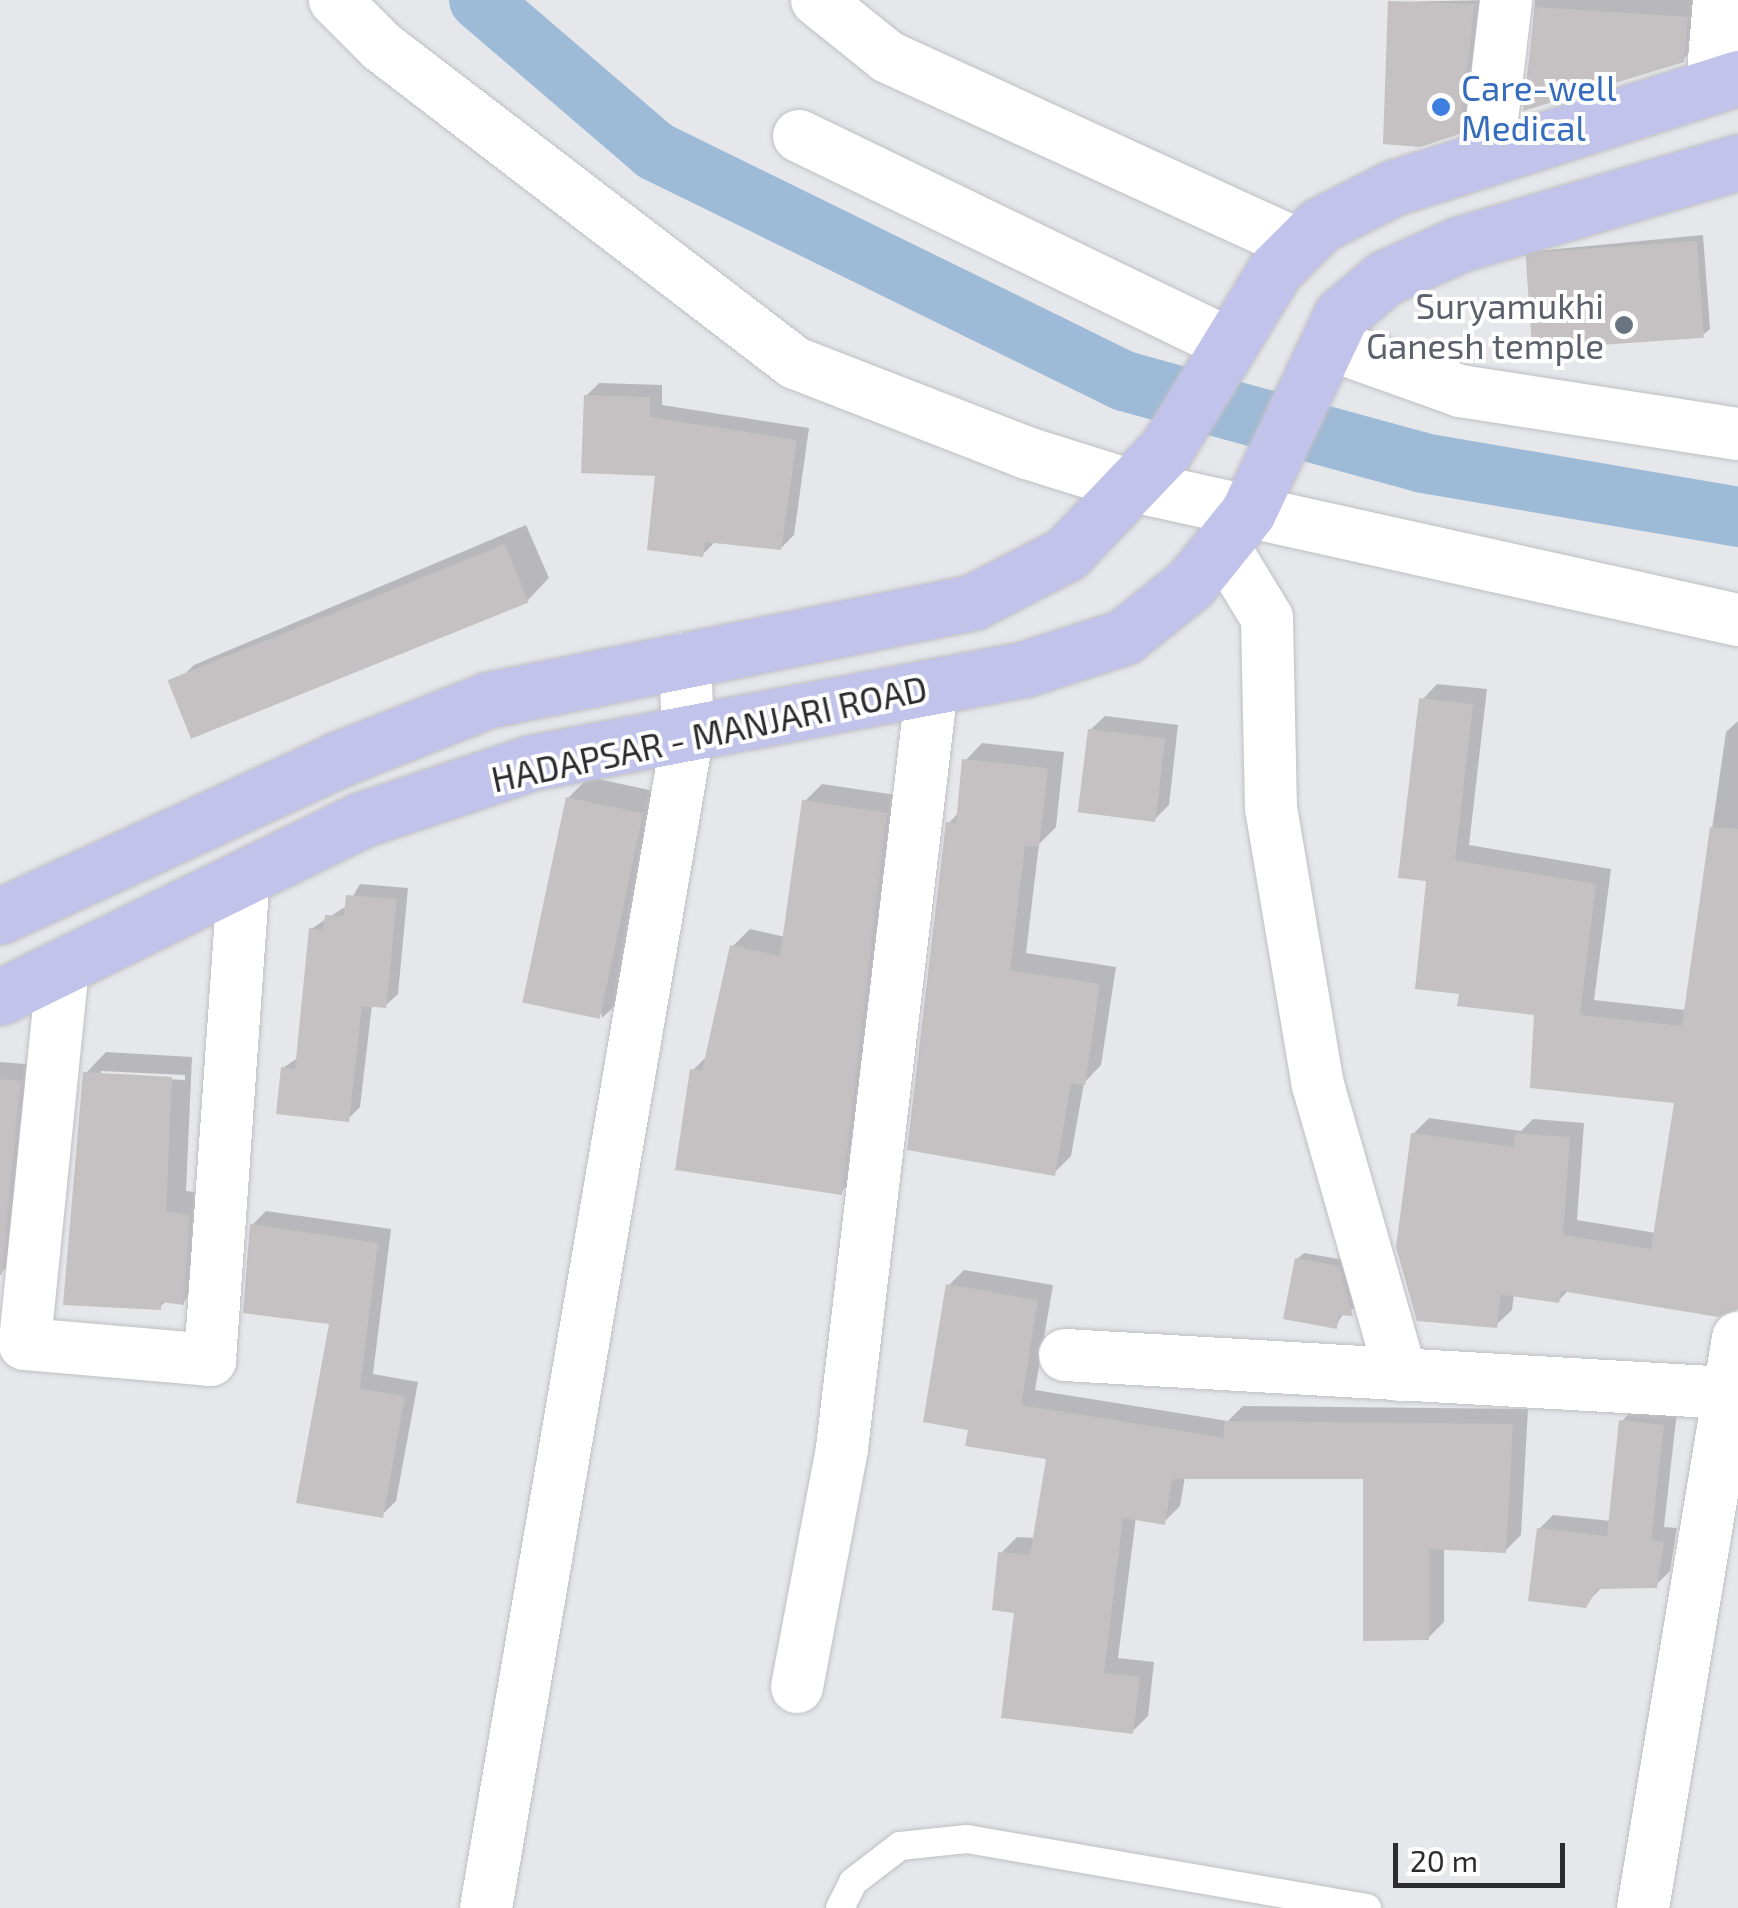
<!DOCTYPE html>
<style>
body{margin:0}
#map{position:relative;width:1738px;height:1908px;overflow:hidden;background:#e6e7eb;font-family:"Exo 2",sans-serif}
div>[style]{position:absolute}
.shadow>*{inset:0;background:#0003}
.canal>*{height:60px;margin:-30px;padding:0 30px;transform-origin:30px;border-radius:30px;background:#9dbad7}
.building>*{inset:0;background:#c5c0c1;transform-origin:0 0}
.roads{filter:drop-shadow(0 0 2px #bfbfc4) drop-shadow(0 0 2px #bfbfc4)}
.lane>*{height:28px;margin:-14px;padding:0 14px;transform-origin:14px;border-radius:14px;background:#fff}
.street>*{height:52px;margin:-26px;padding:0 26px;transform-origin:26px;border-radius:26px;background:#fff}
.primary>*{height:55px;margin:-27.5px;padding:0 27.5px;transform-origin:27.5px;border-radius:27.5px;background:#c2c3ea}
.dots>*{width:28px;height:28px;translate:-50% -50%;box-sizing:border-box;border:5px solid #fff;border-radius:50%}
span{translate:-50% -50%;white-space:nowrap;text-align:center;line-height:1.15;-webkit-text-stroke:8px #fff;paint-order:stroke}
.shop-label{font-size:35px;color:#366cbe}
.left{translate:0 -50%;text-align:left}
.worship-label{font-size:35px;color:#5b616d}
.right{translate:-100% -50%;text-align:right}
.street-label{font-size:35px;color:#2c2c2e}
.scale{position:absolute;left:1393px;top:1843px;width:172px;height:45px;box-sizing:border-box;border:5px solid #2c2c2e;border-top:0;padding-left:12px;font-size:30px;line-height:35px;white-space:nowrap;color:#2c2c2e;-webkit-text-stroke:8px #fff;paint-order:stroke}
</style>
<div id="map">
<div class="shadow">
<i style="clip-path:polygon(1494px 0,1482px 109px,1459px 132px,1391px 2px)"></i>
<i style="clip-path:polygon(1535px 0,1708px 0,1705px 38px,1682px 60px,1526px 107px)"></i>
<i style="clip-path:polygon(1703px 235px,1710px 329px,1703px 335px,1529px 258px,1536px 251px)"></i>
<i style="clip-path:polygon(599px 383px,662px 385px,662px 405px,809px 428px,794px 535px,781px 548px,716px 541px,702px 555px,658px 474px,586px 396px)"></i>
<i style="clip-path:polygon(526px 525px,549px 578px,528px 600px,172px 686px,194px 665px)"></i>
<i style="clip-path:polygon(1437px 684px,1487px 689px,1469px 845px,1611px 869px,1594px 1000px,1686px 1010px,1726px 732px,1738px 721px,1738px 1298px,1569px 1290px,1558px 1301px,1514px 1294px,1512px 1310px,1496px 1325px,1413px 1134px,1429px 1118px,1521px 1131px,1533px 1119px,1584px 1123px,1577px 1220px,1656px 1233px,1677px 1101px,1537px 1013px,1461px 991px,1428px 879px,1422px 700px)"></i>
<i style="clip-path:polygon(1105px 716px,1178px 725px,1169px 805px,1155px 819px,1090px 730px)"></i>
<i style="clip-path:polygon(982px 743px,1064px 752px,1056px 827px,1039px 844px,1026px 953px,1116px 967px,1101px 1065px,1084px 1083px,1071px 1156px,1054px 1173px,949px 823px,959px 812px,965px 761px)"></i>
<i style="clip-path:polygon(589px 777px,663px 793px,624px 997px,602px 1018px,568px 798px)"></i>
<i style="clip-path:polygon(822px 784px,903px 796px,858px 1175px,841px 1192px,693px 1070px,708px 1055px,732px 947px,750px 929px,785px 937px,805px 801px)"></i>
<i style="clip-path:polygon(360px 884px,408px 888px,398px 994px,385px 1006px,372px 1005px,360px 1107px,348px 1119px,283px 1068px,299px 1057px,311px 929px,348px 905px)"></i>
<i style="clip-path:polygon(evenodd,106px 1052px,192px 1057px,186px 1191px,210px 1194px,204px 1281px,183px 1302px,167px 1300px,160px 1307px,85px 1074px,106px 1052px,101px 1071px,185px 1075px,185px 1080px,101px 1076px,101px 1071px)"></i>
<i style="clip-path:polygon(0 1062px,37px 1065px,17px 1256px,1px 1273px)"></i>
<i style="clip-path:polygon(266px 1211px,391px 1229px,373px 1374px,418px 1382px,396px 1501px,382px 1515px,332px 1322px,252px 1225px)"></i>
<i style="clip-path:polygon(1304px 1253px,1345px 1260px,1358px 1307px,1344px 1312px,1336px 1326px,1297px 1259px)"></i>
<i style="clip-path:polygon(964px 1270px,1053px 1285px,1035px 1390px,1228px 1421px,1243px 1406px,1528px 1409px,1521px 1535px,1505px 1551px,1444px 1547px,1444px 1622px,1428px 1638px,1365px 1477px,1185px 1477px,1180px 1506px,1164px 1522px,1136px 1517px,1118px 1658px,1154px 1662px,1148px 1716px,1132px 1732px,1017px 1611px,1001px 1553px,1017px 1537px,1035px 1538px,1049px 1457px,971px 1428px,948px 1286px)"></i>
<i style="clip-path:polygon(1636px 1406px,1677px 1411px,1664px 1527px,1677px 1528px,1670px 1571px,1656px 1585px,1602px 1587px,1585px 1605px,1539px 1529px,1553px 1515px,1611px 1521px,1622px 1421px)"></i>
</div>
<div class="canal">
<i style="left:479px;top:0;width:232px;rotate:40.6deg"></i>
<i style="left:655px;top:151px;width:522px;rotate:26.12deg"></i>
<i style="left:1124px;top:381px;width:310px;rotate:15.3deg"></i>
<i style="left:1423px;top:463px;width:320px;rotate:9.7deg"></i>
</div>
<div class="building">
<i style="clip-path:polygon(1388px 1px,1475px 4px,1460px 134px,1420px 147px,1383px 144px)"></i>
<i style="clip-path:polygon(1535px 7px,1688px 17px,1684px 62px,1523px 111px)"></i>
<i style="left:1697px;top:241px;width:97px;height:172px;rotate:86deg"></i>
<i style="clip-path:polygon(584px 395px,650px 397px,650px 417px,797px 440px,781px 550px,705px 542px,703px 557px,647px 550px,655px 476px,581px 473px)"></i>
<i style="left:505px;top:544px;width:63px;height:364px;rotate:68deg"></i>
<i style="clip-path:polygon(1419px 698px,1473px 704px,1455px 860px,1596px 884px,1580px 1015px,1682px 1026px,1710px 827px,1738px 829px,1738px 1309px,1718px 1317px,1561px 1291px,1559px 1303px,1490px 1293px,1501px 1295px,1497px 1328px,1417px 1321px,1396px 1247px,1411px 1133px,1514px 1147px,1515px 1133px,1570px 1137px,1563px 1235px,1651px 1249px,1674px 1103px,1530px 1088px,1534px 1015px,1457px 1006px,1459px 994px,1415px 989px,1426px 881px,1398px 878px)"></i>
<i style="left:1088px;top:729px;width:78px;height:84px;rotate:7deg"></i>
<i style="clip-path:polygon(962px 759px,1048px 768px,1039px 847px,1025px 846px,1010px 970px,1100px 984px,1085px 1085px,1071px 1083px,1055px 1176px,907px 1150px,946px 822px,956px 823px)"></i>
<i style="left:566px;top:797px;width:79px;height:210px;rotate:12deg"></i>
<i style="clip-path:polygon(802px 800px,887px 813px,842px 1195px,675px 1170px,690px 1069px,702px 1071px,730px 945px,780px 956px)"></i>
<i style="clip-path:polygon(346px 895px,397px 899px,386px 1008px,362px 1006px,349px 1122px,276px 1114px,281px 1067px,295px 1069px,309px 928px,323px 930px,325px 915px,344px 916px)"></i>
<i style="clip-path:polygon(83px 1072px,172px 1077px,166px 1211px,190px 1215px,184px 1305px,161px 1302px,161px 1310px,63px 1305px)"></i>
<i style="clip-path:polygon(0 1079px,21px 1081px,2px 1275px,0 1275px)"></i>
<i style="clip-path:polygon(250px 1224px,378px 1243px,360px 1388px,405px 1396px,383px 1518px,296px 1503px,329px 1324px,243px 1313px)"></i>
<i style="clip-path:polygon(1295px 1258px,1339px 1266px,1353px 1316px,1339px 1315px,1337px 1329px,1283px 1319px)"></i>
<i style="clip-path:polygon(946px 1284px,1038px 1300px,1021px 1405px,1224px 1438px,1224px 1421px,1513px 1424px,1506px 1553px,1429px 1549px,1429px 1640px,1363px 1641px,1363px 1479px,1172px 1479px,1165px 1525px,1123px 1518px,1104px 1673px,1140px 1677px,1133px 1734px,1001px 1718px,1014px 1613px,992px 1610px,998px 1552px,1030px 1555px,1046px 1459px,965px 1446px,968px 1430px,923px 1422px)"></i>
<i style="clip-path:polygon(1619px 1420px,1664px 1425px,1651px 1540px,1664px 1542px,1657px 1588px,1597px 1589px,1586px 1608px,1528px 1601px,1537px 1528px,1607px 1536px)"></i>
</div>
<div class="roads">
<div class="lane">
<i style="left:840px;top:1908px;width:29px;rotate:-63deg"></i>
<i style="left:853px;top:1882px;width:59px;rotate:-37.5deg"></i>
<i style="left:900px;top:1846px;width:67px;rotate:-6deg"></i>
<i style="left:967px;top:1839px;width:406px;rotate:9.8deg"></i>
</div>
<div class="street">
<i style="left:335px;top:0;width:66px;rotate:45deg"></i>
<i style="left:382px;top:47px;width:520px;rotate:37.42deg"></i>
<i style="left:795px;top:363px;width:249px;rotate:21.2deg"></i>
<i style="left:1027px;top:453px;width:107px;rotate:17.4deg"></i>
<i style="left:1129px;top:485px;width:624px;rotate:12.5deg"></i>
<i style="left:817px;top:0;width:91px;rotate:38.8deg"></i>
<i style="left:888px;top:57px;width:452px;rotate:24.6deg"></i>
<i style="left:1712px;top:85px;width:85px;rotate:-85.3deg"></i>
<i style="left:799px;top:136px;width:475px;rotate:25.8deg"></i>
<i style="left:1488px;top:154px;width:155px;rotate:-83.3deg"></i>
<i style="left:1329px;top:344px;width:139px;rotate:19.7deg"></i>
<i style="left:1460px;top:391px;width:281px;rotate:8.8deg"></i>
<i style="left:1222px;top:544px;width:87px;rotate:58.7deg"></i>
<i style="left:1267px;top:618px;width:190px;rotate:88.8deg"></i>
<i style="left:1271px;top:808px;width:281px;rotate:80.4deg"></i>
<i style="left:1318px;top:1085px;width:302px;rotate:74deg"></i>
<i style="left:63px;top:967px;width:379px;rotate:95.8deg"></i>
<i style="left:25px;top:1344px;width:186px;rotate:4.9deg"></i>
<i style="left:210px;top:1360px;width:483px;rotate:-86deg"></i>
<i style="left:1065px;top:1355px;width:665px;rotate:3.28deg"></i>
<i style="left:797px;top:1687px;width:243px;rotate:-79.3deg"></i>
<i style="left:842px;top:1448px;width:767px;rotate:-83.26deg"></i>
<i style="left:486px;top:1908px;width:1193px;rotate:-80.25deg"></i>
<i style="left:688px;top:732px;width:73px;rotate:-92.4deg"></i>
<i style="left:1643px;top:1908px;width:578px;rotate:-80.54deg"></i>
</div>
<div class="primary">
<i style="left:0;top:916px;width:371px;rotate:-24.8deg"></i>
<i style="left:337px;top:760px;width:162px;rotate:-21.7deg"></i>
<i style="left:488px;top:700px;width:495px;rotate:-11.4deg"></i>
<i style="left:973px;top:602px;width:105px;rotate:-27.3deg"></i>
<i style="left:1066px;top:554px;width:145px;rotate:-46.4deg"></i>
<i style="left:1166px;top:449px;width:211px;rotate:-58.6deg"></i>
<i style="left:1276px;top:269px;width:62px;rotate:-45deg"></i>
<i style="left:1320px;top:225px;width:82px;rotate:-26.9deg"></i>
<i style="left:1393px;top:188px;width:362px;rotate:-17.7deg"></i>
<i style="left:0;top:997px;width:402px;rotate:-26.1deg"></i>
<i style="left:361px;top:820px;width:178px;rotate:-18.6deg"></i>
<i style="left:530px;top:763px;width:504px;rotate:-10.75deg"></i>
<i style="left:1025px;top:669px;width:104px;rotate:-17.9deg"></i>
<i style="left:1124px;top:637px;width:85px;rotate:-38.8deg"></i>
<i style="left:1190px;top:584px;width:92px;rotate:-51.1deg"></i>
<i style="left:1248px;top:512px;width:218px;rotate:-64.7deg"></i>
<i style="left:1341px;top:315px;width:57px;rotate:-40.1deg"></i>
<i style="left:1385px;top:278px;width:82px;rotate:-24.4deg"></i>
<i style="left:1460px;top:244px;width:290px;rotate:-16.4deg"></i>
</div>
</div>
<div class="dots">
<i style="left:1441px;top:107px;background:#3f7fe0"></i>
<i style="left:1624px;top:325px;background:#6b7280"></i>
</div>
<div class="shop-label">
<span class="left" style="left:1461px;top:107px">Care-well<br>Medical</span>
</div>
<div class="worship-label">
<span class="right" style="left:1604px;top:325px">Suryamukhi<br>Ganesh temple</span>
</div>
<div class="street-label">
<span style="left:709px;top:733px;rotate:-12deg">HADAPSAR - MANJARI ROAD</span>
</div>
<div class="scale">20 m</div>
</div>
